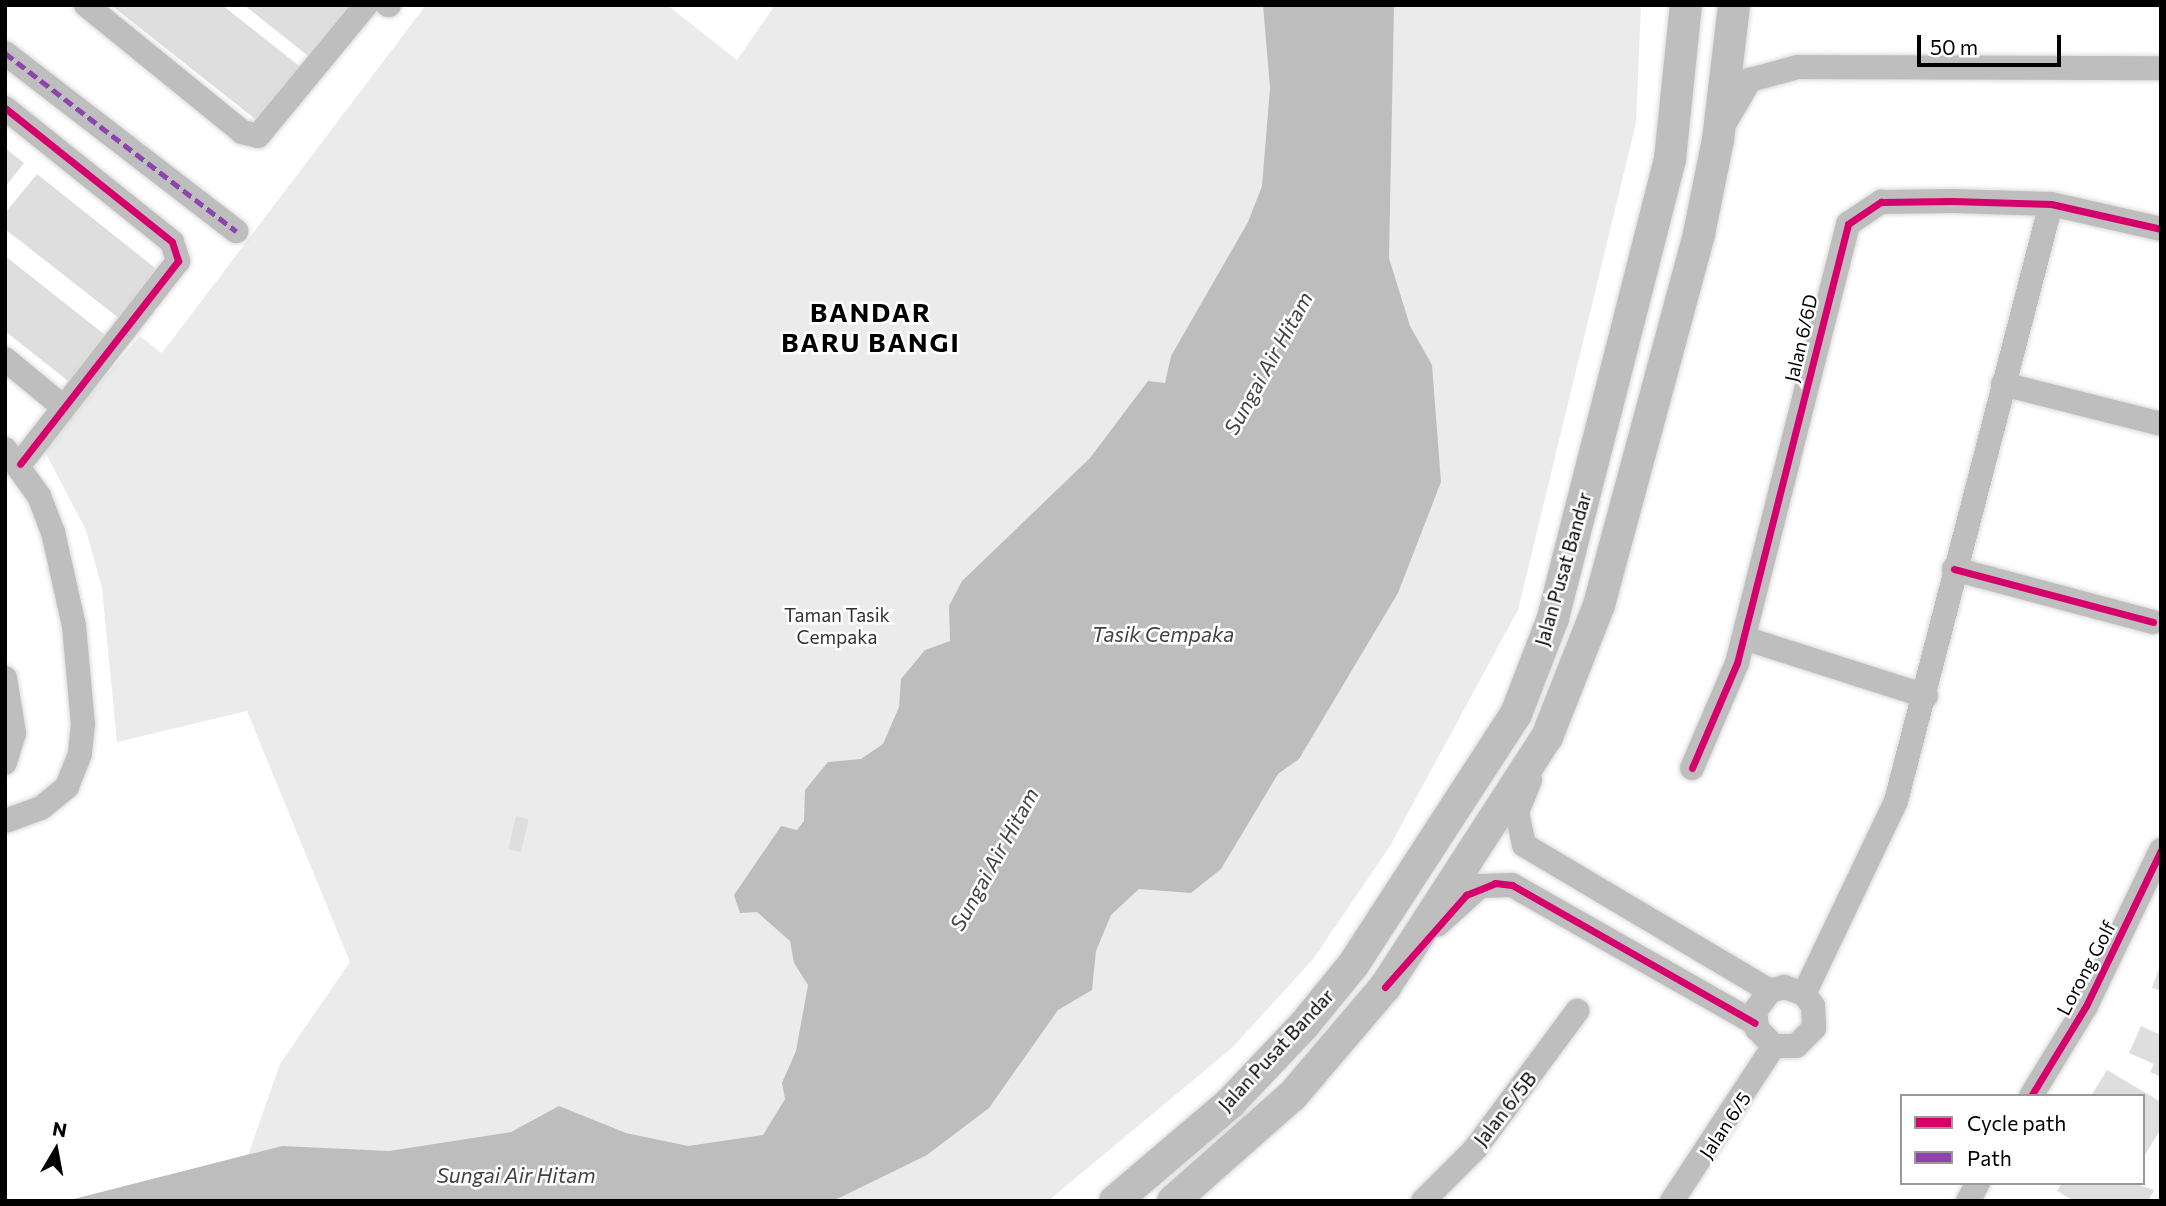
<!DOCTYPE html>
<style>
body{margin:0}
#map{position:relative;width:2166px;height:1206px;overflow:hidden;background:#fff;font-family:Commissioner,sans-serif}
div>[style]{position:absolute}
.green>*{inset:0;background:#ebebeb}
.water>*{inset:0;background:#bdbdbd}
.building>*{inset:0;background:#dedede;transform-origin:0 0}
.roads{filter:drop-shadow(0 0 2px #dbdbdb) drop-shadow(0 0 2px #dbdbdb)}
.minor>*{height:24px;margin:-12px;padding:0 12px;transform-origin:12px;border-radius:12px;background:#bebebe}
.major>*{height:32px;margin:-16px;padding:0 16px;transform-origin:16px;border-radius:16px;background:#bebebe}
.quiet>*{height:5px;margin-top:-2.5px;transform-origin:0;background:repeating-linear-gradient(90deg,#8e44ad 0 10px,transparent 0 15px)}
.cycleway>*{height:7px;margin:-3.5px;padding:0 3.5px;transform-origin:3.5px;border-radius:3.5px;background:#d6006c}
span{translate:-50% -50%;white-space:nowrap;text-align:center;line-height:1.15;-webkit-text-stroke:5px #fff;paint-order:stroke}
.street-label{font-size:19px;color:#000}
.park-label{font-size:19px;color:#313131}
.water-label{font-size:21px;color:#424242;font-style:italic}
.district-label{font-size:26px;color:#000;font-weight:700;letter-spacing:2px}
.frame{position:absolute;inset:0;border:7px solid #000;pointer-events:none}
.legend{position:absolute;left:1900px;top:1094px;width:245px;height:91px;box-sizing:border-box;background:#fff;border:2px solid #999;margin:0;padding:9px 12px;list-style:none;font-size:21px;color:#000}
.legend li{display:flex;align-items:center;gap:14px;height:35px}
.legend b{width:35px;border:2px solid #999}
.north{position:absolute;left:21px;top:1115px;width:70px;height:70px;-webkit-text-stroke:5px #fff;paint-order:stroke;rotate:10deg;font-size:19px;font-weight:700;line-height:28px;text-align:center;color:#000}
.north::after{content:'';display:block;margin:auto;width:24px;height:32px;background:#000;clip-path:polygon(50% 0,100% 100%,50% 72%,0 100%)}
.scale{position:absolute;left:1917px;top:35px;width:144px;height:32px;box-sizing:border-box;border:4px solid #000;border-top:0;padding-left:9px;font-size:21px;line-height:24px;white-space:nowrap;color:#000;-webkit-text-stroke:5px #fff;paint-order:stroke}
</style>
<div id="map">
<div class="green">
<i style="clip-path:polygon(426px 5px,667px 5px,737px 60px,775px 5px,1641px 5px,1636px 123px,1518px 610px,1390px 846px,1314px 958px,1232px 1048px,1048px 1201px,232px 1201px,280px 1064px,350px 962px,247px 711px,117px 742px,102px 588px,86px 530px,43px 448px,140px 336px,162px 353px)"></i>
</div>
<div class="water">
<i style="clip-path:polygon(1263px 5px,1394px 5px,1389px 258px,1410px 326px,1432px 365px,1441px 482px,1398px 593px,1299px 759px,1278px 774px,1221px 869px,1191px 893px,1139px 889px,1111px 915px,1096px 951px,1092px 990px,1058px 1010px,989px 1108px,927px 1155px,833px 1201px,66px 1201px,282px 1146px,389px 1151px,511px 1132px,559px 1106px,626px 1133px,688px 1146px,763px 1135px,785px 1099px,782px 1083px,796px 1051px,808px 985px,794px 963px,790px 941px,757px 912px,740px 913px,734px 895px,781px 826px,797px 830px,804px 821px,805px 790px,828px 762px,861px 759px,883px 744px,899px 707px,901px 679px,925px 650px,950px 641px,949px 606px,962px 581px,1090px 458px,1148px 381px,1165px 383px,1171px 356px,1248px 222px,1262px 186px,1270px 88px)"></i>
</div>
<div class="building">
<i style="clip-path:polygon(111px 5px,222px 5px,303px 69px,260px 123px)"></i>
<i style="clip-path:polygon(244px 5px,355px 5px,312px 59px)"></i>
<i style="clip-path:polygon(5px 148px,24px 163px,5px 187px)"></i>
<i style="clip-path:polygon(37px 174px,159px 271px,120px 319px,5px 229px,5px 213px)"></i>
<i style="clip-path:polygon(5px 256px,109px 338px,72px 384px,5px 331px)"></i>
<i style="left:516px;top:816px;width:13px;height:34px;rotate:13deg"></i>
<i style="clip-path:polygon(2161px 962px,2161px 991px,2152px 988px)"></i>
<i style="clip-path:polygon(2141px 1026px,2161px 1035px,2161px 1077px,2150px 1072px,2154px 1064px,2129px 1053px)"></i>
<i style="clip-path:polygon(2107px 1070px,2161px 1102px,2161px 1129px,2143px 1158px,2143px 1096px,2091px 1096px)"></i>
<i style="clip-path:polygon(2062px 1183px,2133px 1183px,2154px 1190px,2148px 1201px,2074px 1201px,2057px 1191px)"></i>
</div>
<div class="roads">
<div class="minor">
<i style="left:86px;top:5px;width:201px;rotate:39.1deg"></i>
<i style="left:242px;top:132px;width:16px;rotate:14deg"></i>
<i style="left:258px;top:136px;width:170px;rotate:-50.5deg"></i>
<i style="left:388px;top:5px;width:1px"></i>
<i style="left:5px;top:53px;width:292px;rotate:37.6deg"></i>
<i style="left:5px;top:108px;width:214px;rotate:38.7deg"></i>
<i style="left:172px;top:242px;width:20px;rotate:72deg"></i>
<i style="left:178px;top:261px;width:257px;rotate:127.9deg"></i>
<i style="left:1726px;top:121px;width:48px;rotate:-59.7deg"></i>
<i style="left:1750px;top:80px;width:50px;rotate:-15.2deg"></i>
<i style="left:1798px;top:67px;width:363px;rotate:0.2deg"></i>
<i style="left:5px;top:359px;width:75px;rotate:39.6deg"></i>
<i style="left:2003px;top:384px;width:163px;rotate:14.2deg"></i>
<i style="left:5px;top:449px;width:58px;rotate:54.1deg"></i>
<i style="left:39px;top:496px;width:39px;rotate:69deg"></i>
<i style="left:53px;top:532px;width:96px;rotate:77.4deg"></i>
<i style="left:74px;top:626px;width:98px;rotate:84.8deg"></i>
<i style="left:83px;top:724px;width:30px;rotate:96deg"></i>
<i style="left:80px;top:754px;width:35px;rotate:112deg"></i>
<i style="left:67px;top:787px;width:33px;rotate:141deg"></i>
<i style="left:41px;top:808px;width:38px;rotate:160deg"></i>
<i style="left:1954px;top:569px;width:206px;rotate:14.9deg"></i>
<i style="left:1744px;top:638px;width:191px;rotate:17.7deg"></i>
<i style="left:5px;top:678px;width:56px;rotate:80.7deg"></i>
<i style="left:14px;top:733px;width:31px;rotate:107deg"></i>
<i style="left:1692px;top:768px;width:114px;rotate:-66.8deg"></i>
<i style="left:1737px;top:663px;width:453px;rotate:-75.8deg"></i>
<i style="left:1848px;top:224px;width:40px;rotate:-34deg"></i>
<i style="left:1881px;top:202px;width:71px;rotate:-0.8deg"></i>
<i style="left:1952px;top:201px;width:99px;rotate:1.7deg"></i>
<i style="left:2051px;top:204px;width:113px;rotate:12.8deg"></i>
<i style="left:1530px;top:780px;width:35px;rotate:112deg"></i>
<i style="left:1517px;top:812px;width:34px;rotate:78deg"></i>
<i style="left:1524px;top:845px;width:286px;rotate:30.7deg"></i>
<i style="left:1770px;top:991px;width:15px;rotate:-16deg"></i>
<i style="left:1784px;top:987px;width:21px;rotate:19deg"></i>
<i style="left:1804px;top:994px;width:15px;rotate:53deg"></i>
<i style="left:1813px;top:1006px;width:22px;rotate:87deg"></i>
<i style="left:1814px;top:1028px;width:25px;rotate:135deg"></i>
<i style="left:1796px;top:1046px;width:22px;rotate:180deg"></i>
<i style="left:1774px;top:1046px;width:24px;rotate:-135deg"></i>
<i style="left:1757px;top:1029px;width:18px;rotate:-96deg"></i>
<i style="left:1755px;top:1011px;width:25px;rotate:-53deg"></i>
<i style="left:1437px;top:925px;width:58px;rotate:-42.2deg"></i>
<i style="left:1480px;top:886px;width:32px;rotate:-2deg"></i>
<i style="left:1512px;top:885px;width:279px;rotate:29.6deg"></i>
<i style="left:1804px;top:994px;width:214px;rotate:-64.5deg"></i>
<i style="left:1896px;top:801px;width:617px;rotate:-75.45deg"></i>
<i style="left:2031px;top:1096px;width:105px;rotate:-58.6deg"></i>
<i style="left:2086px;top:1006px;width:173px;rotate:-64.3deg"></i>
<i style="left:1423px;top:1201px;width:74px;rotate:-45deg"></i>
<i style="left:1475px;top:1149px;width:172px;rotate:-53.5deg"></i>
<i style="left:1672px;top:1201px;width:186px;rotate:-56.7deg"></i>
<i style="left:1968px;top:1201px;width:21px;rotate:-61deg"></i>
</div>
<div class="major">
<i style="left:1115px;top:1201px;width:151px;rotate:-40.4deg"></i>
<i style="left:1230px;top:1103px;width:108px;rotate:-46.5deg"></i>
<i style="left:1304px;top:1025px;width:77px;rotate:-50.8deg"></i>
<i style="left:1353px;top:965px;width:299px;rotate:-57deg"></i>
<i style="left:1516px;top:714px;width:103px;rotate:-68.9deg"></i>
<i style="left:1553px;top:618px;width:474px;rotate:-75.7deg"></i>
<i style="left:1670px;top:159px;width:155px;rotate:-84.1deg"></i>
<i style="left:1173px;top:1201px;width:160px;rotate:-41.5deg"></i>
<i style="left:1293px;top:1095px;width:142px;rotate:-49.6deg"></i>
<i style="left:1385px;top:987px;width:298px;rotate:-57.1deg"></i>
<i style="left:1547px;top:737px;width:142px;rotate:-68.5deg"></i>
<i style="left:1599px;top:605px;width:384px;rotate:-74.9deg"></i>
<i style="left:1699px;top:234px;width:96px;rotate:-78.6deg"></i>
<i style="left:1718px;top:140px;width:136px;rotate:-83.2deg"></i>
</div>
</div>
<div class="quiet">
<i style="left:5px;top:53px;width:292px;rotate:37.6deg"></i>
</div>
<div class="cycleway">
<i style="left:5px;top:108px;width:214px;rotate:38.7deg"></i>
<i style="left:172px;top:242px;width:20px;rotate:72deg"></i>
<i style="left:178px;top:261px;width:257px;rotate:127.9deg"></i>
<i style="left:1954px;top:569px;width:206px;rotate:14.9deg"></i>
<i style="left:1692px;top:768px;width:114px;rotate:-66.8deg"></i>
<i style="left:1737px;top:663px;width:453px;rotate:-75.8deg"></i>
<i style="left:1848px;top:224px;width:40px;rotate:-34deg"></i>
<i style="left:1881px;top:202px;width:71px;rotate:-0.8deg"></i>
<i style="left:1952px;top:201px;width:99px;rotate:1.7deg"></i>
<i style="left:2051px;top:204px;width:113px;rotate:12.8deg"></i>
<i style="left:1385px;top:987px;width:123px;rotate:-48.6deg"></i>
<i style="left:1466px;top:895px;width:31px;rotate:-22deg"></i>
<i style="left:1495px;top:883px;width:17px;rotate:7deg"></i>
<i style="left:1512px;top:885px;width:279px;rotate:29.6deg"></i>
<i style="left:2031px;top:1096px;width:105px;rotate:-58.6deg"></i>
<i style="left:2086px;top:1006px;width:173px;rotate:-64.3deg"></i>
</div>
<div class="street-label">
<span style="left:1801px;top:338px;rotate:-77deg">Jalan 6/6D</span>
<span style="left:1563px;top:569px;rotate:-74deg">Jalan Pusat Bandar</span>
<span style="left:2086px;top:968px;rotate:-62deg">Lorong Golf</span>
<span style="left:1276px;top:1050px;rotate:-47deg">Jalan Pusat Bandar</span>
<span style="left:1505px;top:1109px;rotate:-52deg">Jalan 6/5B</span>
<span style="left:1725px;top:1125px;rotate:-56deg">Jalan 6/5</span>
</div>
<div class="park-label">
<span style="left:837px;top:626px">Taman Tasik<br>Cempaka</span>
</div>
<div class="water-label">
<span style="left:1268px;top:363px;rotate:-61deg">Sungai Air Hitam</span>
<span style="left:1163px;top:634px">Tasik Cempaka</span>
<span style="left:994px;top:859px;rotate:-61deg">Sungai Air Hitam</span>
<span style="left:516px;top:1175px">Sungai Air Hitam</span>
</div>
<div class="district-label">
<span style="left:871px;top:327px">BANDAR<br>BARU BANGI</span>
</div>
<div class="frame"></div>
<ul class="legend">
<li><b style="height:9px;background:#d6006c"></b>Cycle path</li>
<li><b style="height:9px;background:#8e44ad"></b>Path</li>
</ul>
<div class="north">N</div>
<div class="scale">50 m</div>
</div>
